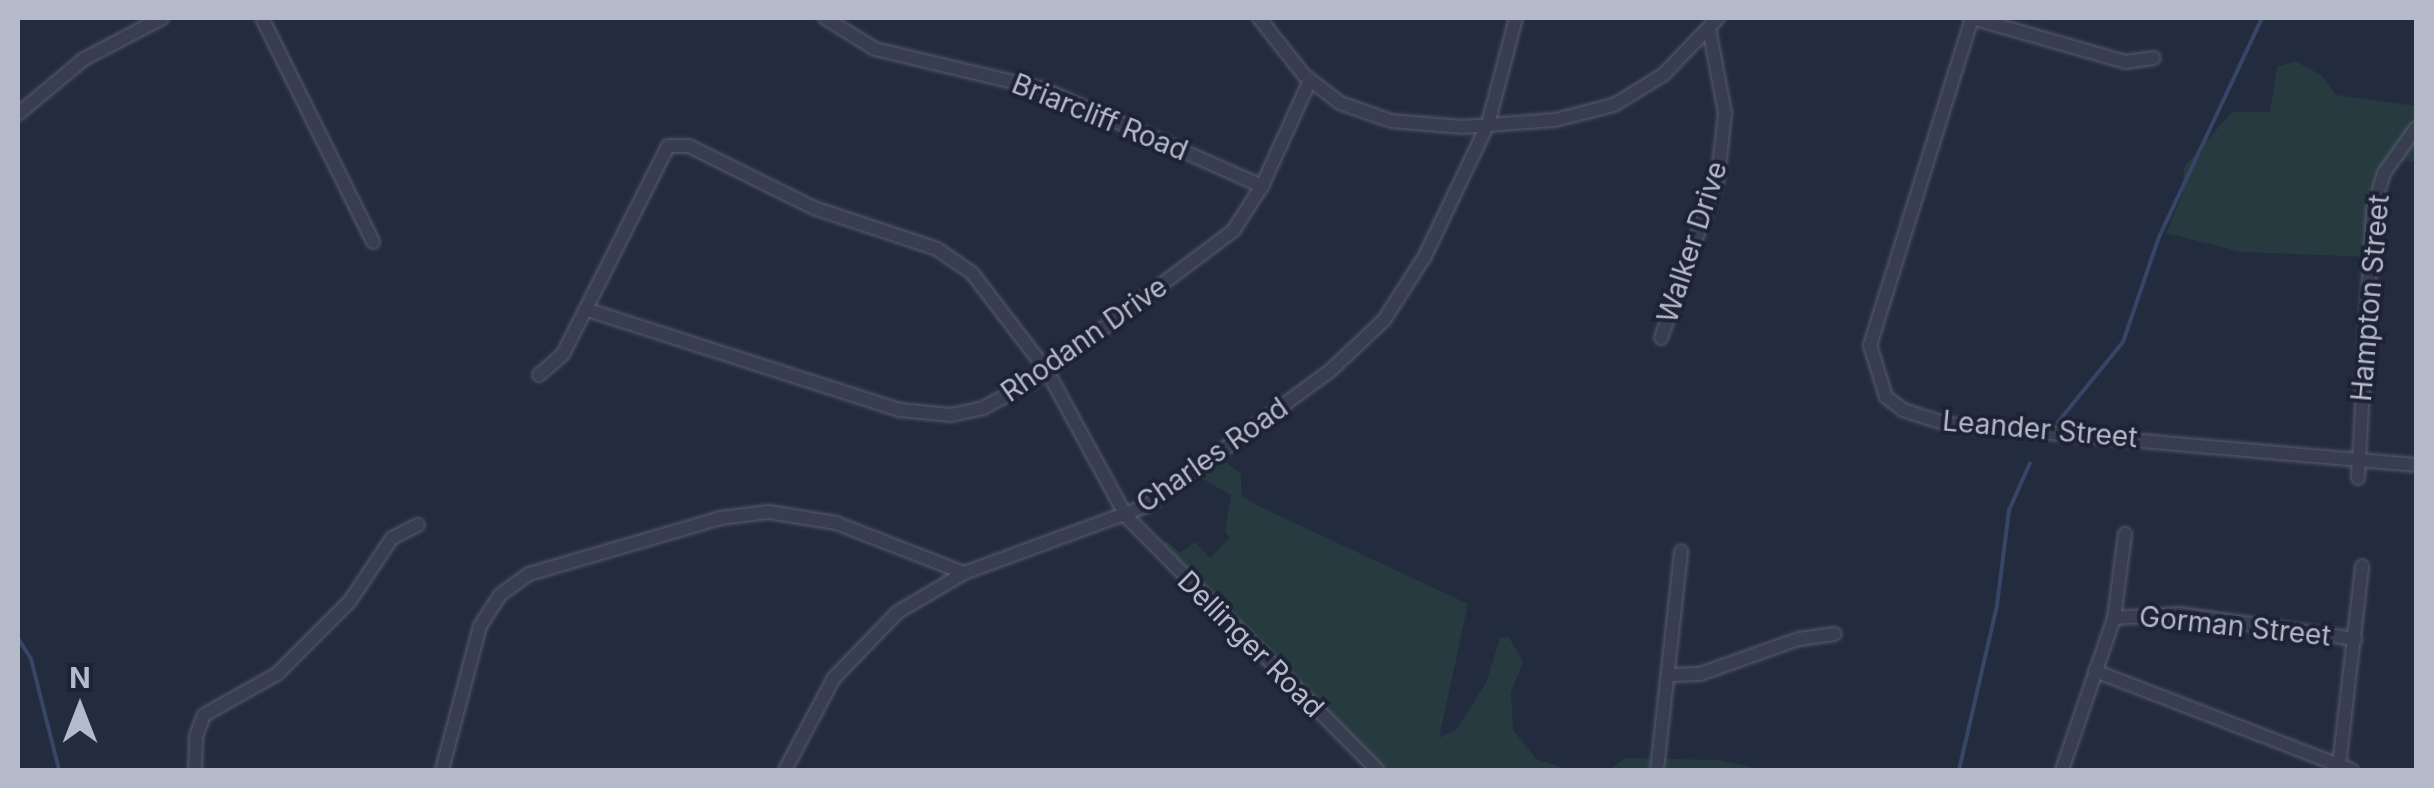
<!DOCTYPE html>
<style>
body{margin:0}
#map{position:relative;width:2434px;height:788px;overflow:hidden;background:#232c3f;font-family:Inter,sans-serif}
div>[style]{position:absolute}
.green>*{inset:0;background:#263a40}
.stream>*{height:4px;margin:-2px;padding:0 2px;transform-origin:2px;border-radius:2px;background:#374566}
.roads{filter:drop-shadow(0 0 2px #565c6d) drop-shadow(0 0 2px #565c6d)}
.minor>*{height:12px;margin:-6px;padding:0 6px;transform-origin:6px;border-radius:6px;background:#383e4f}
span{translate:-50% -50%;white-space:nowrap;text-align:center;line-height:1.15;-webkit-text-stroke:8px #1d2334;paint-order:stroke}
.street-label{font-size:28px;color:#b4baca}
.frame{position:absolute;inset:0;border:20px solid #b4baca;pointer-events:none}
.north{position:absolute;left:30px;top:658px;width:100px;height:100px;-webkit-text-stroke:8px #1d2334;paint-order:stroke;rotate:0deg;font-size:28px;font-weight:700;line-height:40px;text-align:center;color:#b4baca}
.north::after{content:'';display:block;margin:auto;width:35px;height:45px;background:#b4baca;clip-path:polygon(50% 0,100% 100%,50% 72%,0 100%)}
</style>
<div id="map">
<div class="green">
<i style="clip-path:polygon(2295px 61px,2321px 75px,2336px 95px,2416px 106px,2416px 162px,2392px 160px,2384px 173px,2369px 257px,2242px 252px,2166px 233px,2183px 192px,2184px 167px,2232px 112px,2270px 112px,2277px 67px)"></i>
<i style="clip-path:polygon(1218px 456px,1241px 474px,1241px 495px,1254px 504px,1468px 604px,1439px 738px,1457px 729px,1486px 683px,1500px 638px,1508px 636px,1523px 661px,1511px 693px,1513px 730px,1536px 759px,1570px 770px,1377px 770px,1157px 550px,1167px 541px,1180px 553px,1195px 542px,1210px 558px,1230px 538px,1225px 532px,1231px 495px,1194px 474px)"></i>
<i style="clip-path:polygon(1624px 758px,1717px 760px,1767px 770px,1610px 770px)"></i>
</div>
<div class="stream">
<i style="left:2058px;top:422px;width:103px;rotate:-50.9deg"></i>
<i style="left:2123px;top:342px;width:111px;rotate:-71.1deg"></i>
<i style="left:2159px;top:237px;width:242px;rotate:-64.8deg"></i>
<i style="left:18px;top:638px;width:25px;rotate:58deg"></i>
<i style="left:31px;top:659px;width:114px;rotate:75.8deg"></i>
<i style="left:1959px;top:770px;width:169px;rotate:-77deg"></i>
<i style="left:1997px;top:605px;width:96px;rotate:-82.8deg"></i>
<i style="left:2009px;top:510px;width:51px;rotate:-65.9deg"></i>
</div>
<div class="roads">
<div class="minor">
<i style="left:262px;top:18px;width:250px;rotate:63.6deg"></i>
<i style="left:825px;top:18px;width:59px;rotate:31.8deg"></i>
<i style="left:875px;top:49px;width:173px;rotate:13.4deg"></i>
<i style="left:1043px;top:89px;width:240px;rotate:23.9deg"></i>
<i style="left:1259px;top:18px;width:73px;rotate:51.7deg"></i>
<i style="left:1304px;top:75px;width:46px;rotate:37.9deg"></i>
<i style="left:1340px;top:103px;width:54px;rotate:19.4deg"></i>
<i style="left:1391px;top:121px;width:72px;rotate:4.8deg"></i>
<i style="left:1463px;top:127px;width:92px;rotate:-4.4deg"></i>
<i style="left:1555px;top:120px;width:61px;rotate:-14.3deg"></i>
<i style="left:1614px;top:105px;width:57px;rotate:-31.5deg"></i>
<i style="left:1663px;top:75px;width:79px;rotate:-46deg"></i>
<i style="left:1972px;top:18px;width:343px;rotate:107.3deg"></i>
<i style="left:1870px;top:345px;width:54px;rotate:72.9deg"></i>
<i style="left:1886px;top:397px;width:21px;rotate:37deg"></i>
<i style="left:1903px;top:410px;width:46px;rotate:17.7deg"></i>
<i style="left:1947px;top:424px;width:471px;rotate:5deg"></i>
<i style="left:1972px;top:18px;width:159px;rotate:16deg"></i>
<i style="left:2125px;top:62px;width:29px;rotate:-8deg"></i>
<i style="left:18px;top:114px;width:86px;rotate:-39.8deg"></i>
<i style="left:84px;top:59px;width:88px;rotate:-27.7deg"></i>
<i style="left:588px;top:310px;width:328px;rotate:17.8deg"></i>
<i style="left:900px;top:410px;width:51px;rotate:5.6deg"></i>
<i style="left:951px;top:415px;width:33px;rotate:-12deg"></i>
<i style="left:983px;top:408px;width:57px;rotate:-28.4deg"></i>
<i style="left:1033px;top:381px;width:250px;rotate:-36.9deg"></i>
<i style="left:1233px;top:231px;width:54px;rotate:-57.2deg"></i>
<i style="left:1262px;top:186px;width:116px;rotate:-65.6deg"></i>
<i style="left:1661px;top:338px;width:171px;rotate:-70.5deg"></i>
<i style="left:1718px;top:177px;width:64px;rotate:-83.8deg"></i>
<i style="left:1725px;top:113px;width:86px;rotate:-100.7deg"></i>
<i style="left:539px;top:375px;width:32px;rotate:-41deg"></i>
<i style="left:563px;top:354px;width:233px;rotate:-63.2deg"></i>
<i style="left:668px;top:146px;width:21px"></i>
<i style="left:689px;top:146px;width:140px;rotate:26.4deg"></i>
<i style="left:814px;top:208px;width:130px;rotate:18.4deg"></i>
<i style="left:937px;top:249px;width:42px;rotate:34.4deg"></i>
<i style="left:972px;top:273px;width:123px;rotate:52.6deg"></i>
<i style="left:1047px;top:371px;width:165px;rotate:61.4deg"></i>
<i style="left:1126px;top:516px;width:357px;rotate:45.3deg"></i>
<i style="left:2358px;top:478px;width:269px;rotate:-86.8deg"></i>
<i style="left:2373px;top:209px;width:38px;rotate:-73deg"></i>
<i style="left:2384px;top:173px;width:55px;rotate:-54.6deg"></i>
<i style="left:2114px;top:618px;width:66px;rotate:-3.5deg"></i>
<i style="left:2180px;top:614px;width:177px;rotate:8.1deg"></i>
<i style="left:2095px;top:671px;width:275px;rotate:21.1deg"></i>
<i style="left:1670px;top:675px;width:30px;rotate:-2deg"></i>
<i style="left:1700px;top:674px;width:105px;rotate:-19.5deg"></i>
<i style="left:1799px;top:639px;width:36px;rotate:-8deg"></i>
<i style="left:2339px;top:766px;width:201px;rotate:-83.4deg"></i>
<i style="left:195px;top:770px;width:34px;rotate:-88deg"></i>
<i style="left:196px;top:736px;width:22px;rotate:-69deg"></i>
<i style="left:204px;top:715px;width:84px;rotate:-29.3deg"></i>
<i style="left:277px;top:674px;width:103px;rotate:-45deg"></i>
<i style="left:350px;top:601px;width:76px;rotate:-56.3deg"></i>
<i style="left:392px;top:538px;width:29px;rotate:-27deg"></i>
<i style="left:442px;top:770px;width:149px;rotate:-75.2deg"></i>
<i style="left:480px;top:626px;width:37px;rotate:-57deg"></i>
<i style="left:500px;top:595px;width:36px;rotate:-36deg"></i>
<i style="left:529px;top:574px;width:199px;rotate:-16.3deg"></i>
<i style="left:720px;top:518px;width:49px;rotate:-7deg"></i>
<i style="left:769px;top:512px;width:68px;rotate:9.3deg"></i>
<i style="left:836px;top:523px;width:137px;rotate:21.3deg"></i>
<i style="left:785px;top:770px;width:104px;rotate:-62deg"></i>
<i style="left:834px;top:678px;width:92px;rotate:-45.9deg"></i>
<i style="left:898px;top:612px;width:77px;rotate:-30.6deg"></i>
<i style="left:964px;top:573px;width:194px;rotate:-20.2deg"></i>
<i style="left:1146px;top:506px;width:230px;rotate:-36.3deg"></i>
<i style="left:1331px;top:370px;width:73px;rotate:-43.3deg"></i>
<i style="left:1384px;top:320px;width:76px;rotate:-57.4deg"></i>
<i style="left:1425px;top:256px;width:146px;rotate:-64.5deg"></i>
<i style="left:1488px;top:124px;width:110px;rotate:-75.2deg"></i>
<i style="left:1657px;top:770px;width:220px;rotate:-83.7deg"></i>
<i style="left:2062px;top:770px;width:161px;rotate:-71.1deg"></i>
<i style="left:2114px;top:618px;width:85px;rotate:-82.5deg"></i>
</div>
</div>
<div class="street-label">
<span style="left:1100px;top:117px;rotate:22deg">Briarcliff Road</span>
<span style="left:1692px;top:242px;rotate:-72deg">Walker Drive</span>
<span style="left:2370px;top:298px;rotate:-85deg">Hampton Street</span>
<span style="left:1084px;top:339px;rotate:-35deg">Rhodann Drive</span>
<span style="left:2040px;top:429px;rotate:5deg">Leander Street</span>
<span style="left:1212px;top:455px;rotate:-35deg">Charles Road</span>
<span style="left:2235px;top:626px;rotate:6deg">Gorman Street</span>
<span style="left:1251px;top:644px;rotate:45deg">Dellinger Road</span>
</div>
<div class="frame"></div>
<div class="north">N</div>
</div>
